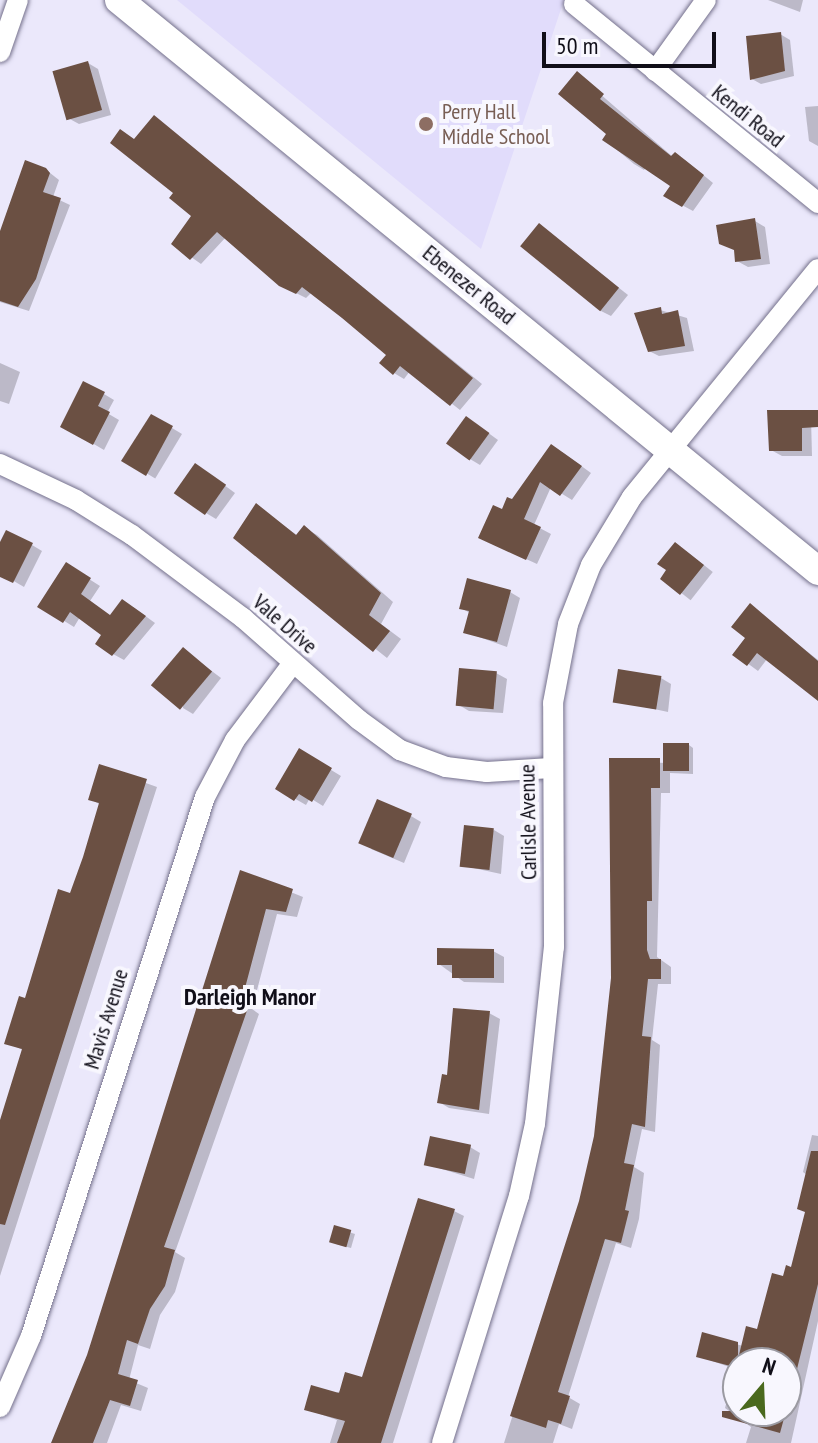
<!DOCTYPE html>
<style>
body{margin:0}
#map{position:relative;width:818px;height:1443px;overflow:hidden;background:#ebe8fb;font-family:"PT Sans Narrow",sans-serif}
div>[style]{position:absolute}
.built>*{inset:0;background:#e1dcfb}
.shadow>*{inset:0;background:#0003;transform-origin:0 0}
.building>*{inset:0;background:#6b5043;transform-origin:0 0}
.roads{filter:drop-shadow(0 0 2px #74708b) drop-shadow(0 0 2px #74708b)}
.street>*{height:20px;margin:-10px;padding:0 10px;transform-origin:10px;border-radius:10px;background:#fff}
.secondary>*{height:28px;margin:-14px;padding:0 14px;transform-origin:14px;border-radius:14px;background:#fff}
.dots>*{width:22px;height:22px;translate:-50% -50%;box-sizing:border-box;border:4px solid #f8f7fe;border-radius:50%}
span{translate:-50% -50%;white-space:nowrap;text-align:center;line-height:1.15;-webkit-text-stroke:8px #f8f7fe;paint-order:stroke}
.education-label{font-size:22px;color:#785e54}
.left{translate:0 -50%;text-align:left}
.street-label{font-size:22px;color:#100e18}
.neighbourhood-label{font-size:24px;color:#100e18;font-weight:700}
.north{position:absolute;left:722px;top:1347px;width:80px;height:80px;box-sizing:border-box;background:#f8f7fe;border:2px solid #9b9aa2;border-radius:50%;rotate:19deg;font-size:22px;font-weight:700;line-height:32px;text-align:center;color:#100e18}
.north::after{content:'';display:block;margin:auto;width:28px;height:36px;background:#4a691e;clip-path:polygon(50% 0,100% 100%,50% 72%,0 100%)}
.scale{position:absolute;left:542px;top:32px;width:174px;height:36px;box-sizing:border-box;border:4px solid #100e18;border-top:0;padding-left:10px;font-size:24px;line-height:28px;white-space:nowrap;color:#100e18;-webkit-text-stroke:6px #f8f7fe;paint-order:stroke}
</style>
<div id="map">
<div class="built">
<i style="clip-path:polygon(177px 0,564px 0,481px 249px)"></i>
</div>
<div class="shadow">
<i style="clip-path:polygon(768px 0,803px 0,800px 12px)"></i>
<i style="clip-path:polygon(780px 34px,790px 40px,794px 76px,761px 84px,752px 79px)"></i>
<i style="clip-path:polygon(88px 63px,98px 69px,111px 115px,79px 124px,68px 118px)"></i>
<i style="clip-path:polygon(577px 74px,673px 157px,685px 160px,713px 183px,693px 211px,665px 196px,673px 186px,648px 165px,644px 170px,634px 164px,605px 140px,609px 134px)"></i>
<i style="clip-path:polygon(818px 106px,818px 146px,809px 141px,805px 107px)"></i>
<i style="clip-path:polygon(154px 117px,482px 384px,460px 410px,410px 371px,404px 379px,394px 373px,382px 363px,389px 354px,312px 292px,306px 298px,292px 291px,226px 237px,201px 264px,173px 244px,194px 216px,135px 140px)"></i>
<i style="clip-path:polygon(45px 169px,59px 180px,53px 197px,70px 205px,29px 311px,0 302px,0 239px)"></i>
<i style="clip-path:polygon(755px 221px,765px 227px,770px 264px,748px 267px,737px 261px,736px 251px,721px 243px)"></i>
<i style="clip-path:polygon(540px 225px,628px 295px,611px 316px,601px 311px)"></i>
<i style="clip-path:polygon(660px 310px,687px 318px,694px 351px,659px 356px,649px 351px)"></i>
<i style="clip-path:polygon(0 363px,20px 372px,9px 404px,0 401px)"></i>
<i style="clip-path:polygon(104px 394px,114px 400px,107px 413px,119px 420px,104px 450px,63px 426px)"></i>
<i style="left:152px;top:416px;width:35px;height:52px;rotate:31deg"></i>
<i style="clip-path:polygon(811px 418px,812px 456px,782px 456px,771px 450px)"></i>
<i style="clip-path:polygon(476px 424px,498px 440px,480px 465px,470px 459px)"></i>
<i style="clip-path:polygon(562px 452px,591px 473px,572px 500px,551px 487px,534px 525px,551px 534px,537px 564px,491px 543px,503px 512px)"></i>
<i style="clip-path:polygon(205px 471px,235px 493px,216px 519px,206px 513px)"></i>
<i style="clip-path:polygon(256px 505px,298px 536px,305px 528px,317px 535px,393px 602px,381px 624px,401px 639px,387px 658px,235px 537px)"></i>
<i style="clip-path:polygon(32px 545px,42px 551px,24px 587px,0 573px,0 546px)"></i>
<i style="left:686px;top:551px;width:34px;height:36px;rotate:38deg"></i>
<i style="clip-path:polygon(67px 565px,100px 586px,90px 601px,111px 617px,133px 607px,155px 623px,124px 660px,113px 654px,104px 635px,80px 617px,74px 627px,40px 606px)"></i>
<i style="clip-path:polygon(510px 592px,520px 598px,507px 647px,465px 632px,470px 613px,461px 608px)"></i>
<i style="clip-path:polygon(750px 606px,818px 660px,818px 699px,767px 659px,758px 671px,735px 654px,748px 638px)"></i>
<i style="clip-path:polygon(184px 650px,221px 678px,193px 714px,183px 708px)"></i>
<i style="clip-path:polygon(496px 673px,507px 679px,503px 713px,469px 711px,459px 705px)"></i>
<i style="clip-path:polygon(661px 678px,671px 684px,668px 712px,617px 701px)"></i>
<i style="clip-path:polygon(689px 745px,693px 748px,693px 774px,670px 773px,670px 793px,661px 793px,657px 957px,671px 967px,671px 984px,658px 984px,652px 1040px,660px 1045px,655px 1132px,642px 1129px,634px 1167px,644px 1173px,639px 1219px,631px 1248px,616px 1243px,568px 1397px,580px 1404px,572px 1429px,559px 1424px,553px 1443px,504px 1443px,580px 1202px,596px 1136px,613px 979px,611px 760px,665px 763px)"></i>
<i style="clip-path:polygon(300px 751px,341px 776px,323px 806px,310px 798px,306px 805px,278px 789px)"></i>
<i style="clip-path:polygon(101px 767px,157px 787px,0 1276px,0 1127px,23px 1050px,7px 1043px,71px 895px,101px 805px,90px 799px)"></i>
<i style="clip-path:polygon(411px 816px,421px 822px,404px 863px,371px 849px)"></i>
<i style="clip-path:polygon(494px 830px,504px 836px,501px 874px,464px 866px)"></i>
<i style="clip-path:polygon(241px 872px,303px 897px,297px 917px,277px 914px,252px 1009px,259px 1014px,175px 1252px,185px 1258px,175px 1292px,160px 1315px,150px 1349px,138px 1345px,129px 1380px,148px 1388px,141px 1411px,121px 1405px,107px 1443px,55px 1443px,88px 1356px)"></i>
<i style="clip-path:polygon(493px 951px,504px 957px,504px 983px,464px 982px,439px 964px)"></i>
<i style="clip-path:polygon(489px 1013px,500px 1019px,489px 1114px,449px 1108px,439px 1102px,449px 1077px)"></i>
<i style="clip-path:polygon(evenodd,812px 1135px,818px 1136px,818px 1321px,791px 1443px,746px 1443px,751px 1427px,725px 1408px,735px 1369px,698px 1356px,704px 1335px,743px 1346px,758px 1331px,793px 1269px,807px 1213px,807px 1175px,803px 1172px,812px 1135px,738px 1363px,786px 1363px,786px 1411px,738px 1411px,738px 1363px)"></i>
<i style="clip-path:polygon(470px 1147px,480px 1153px,474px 1179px,426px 1164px)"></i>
<i style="clip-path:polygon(454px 1211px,464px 1216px,393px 1443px,330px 1443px,337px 1420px,306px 1409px,363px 1379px)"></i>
<i style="clip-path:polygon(336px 1228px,355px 1234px,351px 1248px,336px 1244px)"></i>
</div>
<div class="building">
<i style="clip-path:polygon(781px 32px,785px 71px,750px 80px,746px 36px)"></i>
<i style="left:88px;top:61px;width:51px;height:37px;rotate:74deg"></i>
<i style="clip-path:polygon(577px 71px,604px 94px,600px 99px,671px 156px,675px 152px,704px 175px,682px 207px,663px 196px,670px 186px,602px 140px,606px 134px,558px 94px)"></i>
<i style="clip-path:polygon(154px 115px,473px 378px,450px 406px,400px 366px,393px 375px,379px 363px,386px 355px,342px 318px,302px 287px,296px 294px,279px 286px,217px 232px,190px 260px,171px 244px,191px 216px,169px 198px,173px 193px,110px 143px,120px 129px,134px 139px)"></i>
<i style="clip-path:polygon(25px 160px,46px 168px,50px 173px,43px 192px,61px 198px,36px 279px,18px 307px,0 301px,0 231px)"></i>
<i style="clip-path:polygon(755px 218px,761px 259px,735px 262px,734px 250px,719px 244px,716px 225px)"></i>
<i style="left:539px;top:223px;width:103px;height:30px;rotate:39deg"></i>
<i style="clip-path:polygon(661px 307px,662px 314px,678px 310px,685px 346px,648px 352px,634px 313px)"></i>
<i style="clip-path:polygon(83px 381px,105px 392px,98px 406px,110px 412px,93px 445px,60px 427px)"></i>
<i style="clip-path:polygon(767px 410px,818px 410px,818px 427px,802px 428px,802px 451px,769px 451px)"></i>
<i style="clip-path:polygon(151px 414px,173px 426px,146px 476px,121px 461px)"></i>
<i style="left:466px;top:416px;width:29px;height:34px;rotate:36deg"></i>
<i style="clip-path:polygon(551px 444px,582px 466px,560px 496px,540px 482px,524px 519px,541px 527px,526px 560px,478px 538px,493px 505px,502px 509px,507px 497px,512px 499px)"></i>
<i style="left:195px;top:463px;width:38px;height:37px;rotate:35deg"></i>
<i style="clip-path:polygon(256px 503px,296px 535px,304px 525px,381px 593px,369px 615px,390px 631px,373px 652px,233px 538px)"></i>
<i style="clip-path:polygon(6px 530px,33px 543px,13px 583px,0 577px,0 542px)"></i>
<i style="clip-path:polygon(675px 542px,704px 565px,680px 595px,660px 579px,666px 570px,657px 564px)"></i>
<i style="clip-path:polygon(66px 562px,91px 578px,81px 594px,110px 615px,122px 599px,146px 616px,112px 656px,95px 644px,101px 635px,70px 612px,63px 623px,37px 607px)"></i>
<i style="clip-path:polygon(467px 578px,511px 590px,497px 642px,463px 633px,469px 611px,459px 609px)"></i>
<i style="clip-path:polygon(750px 603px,818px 661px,818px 701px,757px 653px,747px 666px,732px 655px,745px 638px,731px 627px)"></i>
<i style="left:183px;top:647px;width:38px;height:50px;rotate:40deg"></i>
<i style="left:459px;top:668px;width:38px;height:38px;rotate:5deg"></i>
<i style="left:618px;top:669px;width:44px;height:34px;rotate:9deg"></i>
<i style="left:663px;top:743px;width:26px;height:28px"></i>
<i style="clip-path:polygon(299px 748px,332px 768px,312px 802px,299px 794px,294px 801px,275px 789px)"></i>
<i style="clip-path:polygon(609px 758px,660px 758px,660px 788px,651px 788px,652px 901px,647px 901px,647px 950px,650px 959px,661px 959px,661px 979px,648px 979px,642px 1036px,651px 1037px,645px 1127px,632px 1124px,624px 1163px,634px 1165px,625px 1210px,629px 1211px,621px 1243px,605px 1239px,558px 1392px,570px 1396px,561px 1424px,548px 1420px,546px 1428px,510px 1416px,579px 1201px,594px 1136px,611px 978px)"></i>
<i style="clip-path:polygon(99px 764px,147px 779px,5px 1225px,0 1224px,0 1120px,22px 1049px,4px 1044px,19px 996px,25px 998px,58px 889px,70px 893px,83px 857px,99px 803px,88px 800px)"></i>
<i style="left:377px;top:799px;width:38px;height:48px;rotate:23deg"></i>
<i style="left:464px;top:825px;width:30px;height:42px;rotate:6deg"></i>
<i style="clip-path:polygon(240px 870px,293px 889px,286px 912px,266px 909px,241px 1003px,249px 1005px,164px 1247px,175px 1250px,165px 1286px,150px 1309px,138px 1344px,127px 1340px,118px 1374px,138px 1380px,130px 1406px,110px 1400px,93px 1443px,51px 1443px,87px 1355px)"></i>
<i style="clip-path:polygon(437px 948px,494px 949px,494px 978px,452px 978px,452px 965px,437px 965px)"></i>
<i style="clip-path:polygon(453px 1008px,490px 1011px,479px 1110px,437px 1103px,442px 1074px,447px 1075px)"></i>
<i style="left:430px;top:1136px;width:42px;height:30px;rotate:12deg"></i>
<i style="clip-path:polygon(811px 1151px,818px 1151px,818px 1284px,797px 1369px,739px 1355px,746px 1326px,757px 1329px,772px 1273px,783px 1276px,786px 1265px,791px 1267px,805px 1212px,797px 1209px)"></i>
<i style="clip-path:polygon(418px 1198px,455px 1209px,381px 1443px,337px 1443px,345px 1421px,304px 1410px,311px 1385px,339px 1393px,345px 1372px,362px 1377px)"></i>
<i style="left:334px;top:1225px;width:18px;height:18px;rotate:16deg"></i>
<i style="clip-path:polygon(702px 1332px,738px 1342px,738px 1368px,696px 1357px)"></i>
<i style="clip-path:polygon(722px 1411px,786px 1411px,780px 1433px,722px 1417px)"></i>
</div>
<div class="roads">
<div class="street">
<i style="left:574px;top:4px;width:315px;rotate:39.2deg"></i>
<i style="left:0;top:52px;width:55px;rotate:-70.9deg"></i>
<i style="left:655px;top:71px;width:87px;rotate:-54.3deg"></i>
<i style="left:0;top:464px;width:84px;rotate:25.3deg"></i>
<i style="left:76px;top:500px;width:66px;rotate:32deg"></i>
<i style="left:132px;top:535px;width:139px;rotate:36.8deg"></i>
<i style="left:243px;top:618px;width:154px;rotate:41.3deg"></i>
<i style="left:359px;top:720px;width:51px;rotate:36.2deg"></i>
<i style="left:400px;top:750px;width:49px;rotate:20.3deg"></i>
<i style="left:446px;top:767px;width:41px;rotate:7deg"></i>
<i style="left:487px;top:772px;width:64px;rotate:-3.6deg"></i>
<i style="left:0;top:1407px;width:77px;rotate:-66.4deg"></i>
<i style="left:31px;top:1336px;width:566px;rotate:-72.11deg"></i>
<i style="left:205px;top:797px;width:64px;rotate:-62.2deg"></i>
<i style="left:235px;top:740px;width:96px;rotate:-53deg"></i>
<i style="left:442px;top:1443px;width:259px;rotate:-72.7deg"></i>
<i style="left:519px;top:1196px;width:74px;rotate:-77.5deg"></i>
<i style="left:535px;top:1124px;width:178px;rotate:-83.9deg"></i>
<i style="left:554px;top:947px;width:244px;rotate:-90.2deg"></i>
<i style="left:553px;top:703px;width:80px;rotate:-79.2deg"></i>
<i style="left:568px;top:624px;width:63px;rotate:-68.7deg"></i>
<i style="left:591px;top:565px;width:79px;rotate:-58.9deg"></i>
<i style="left:632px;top:497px;width:294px;rotate:-50.8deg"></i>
</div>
<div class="secondary">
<i style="left:119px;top:0;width:903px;rotate:39.24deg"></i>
</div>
</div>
<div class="dots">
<i style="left:426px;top:124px;background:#8d6e63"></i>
</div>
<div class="education-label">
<span class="left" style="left:442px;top:124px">Perry Hall<br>Middle School</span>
</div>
<div class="street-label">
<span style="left:748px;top:116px;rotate:39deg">Kendi Road</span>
<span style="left:469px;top:285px;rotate:39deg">Ebenezer Road</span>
<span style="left:285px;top:624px;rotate:41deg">Vale Drive</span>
<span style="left:528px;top:822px;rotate:-91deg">Carlisle Avenue</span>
<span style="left:106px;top:1019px;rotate:-73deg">Mavis Avenue</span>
</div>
<div class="neighbourhood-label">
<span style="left:250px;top:997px">Darleigh Manor</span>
</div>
<div class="north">N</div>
<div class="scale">50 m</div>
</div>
